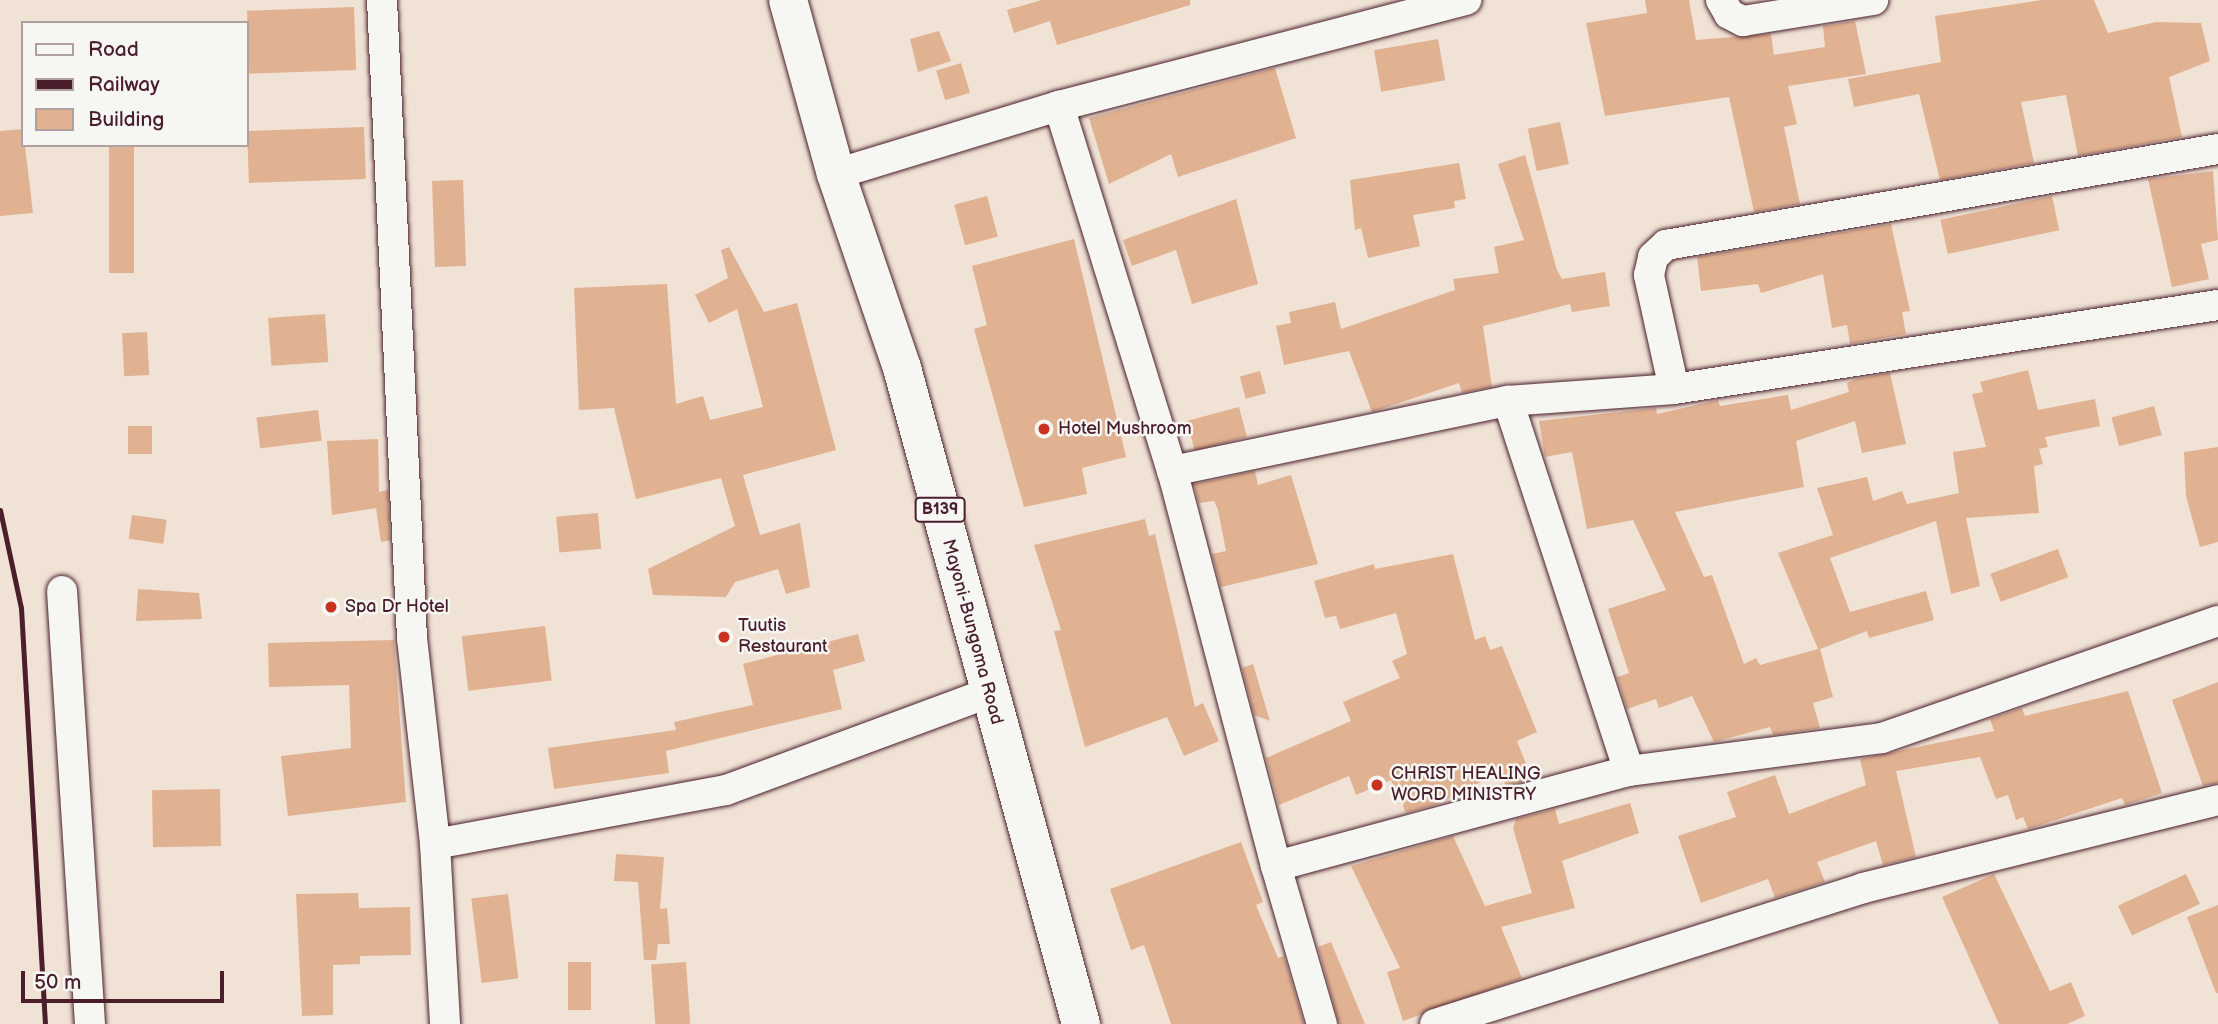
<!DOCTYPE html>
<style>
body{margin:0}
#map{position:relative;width:2218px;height:1024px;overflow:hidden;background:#f0e2d5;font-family:"Balsamiq Sans",sans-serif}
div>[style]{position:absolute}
.building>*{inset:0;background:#e1b292;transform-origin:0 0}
.roads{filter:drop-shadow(0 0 2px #4a1f2b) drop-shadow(0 0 2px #4a1f2b)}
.street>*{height:30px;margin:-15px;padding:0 15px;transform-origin:15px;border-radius:15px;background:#f6f6f2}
.primary>*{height:38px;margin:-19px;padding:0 19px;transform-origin:19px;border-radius:19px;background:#f6f6f2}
.rail>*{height:5px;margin:-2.5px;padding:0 2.5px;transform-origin:2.5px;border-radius:2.5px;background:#4a1f2b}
.dots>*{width:19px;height:19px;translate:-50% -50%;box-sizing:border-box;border:4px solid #f6f6f2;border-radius:50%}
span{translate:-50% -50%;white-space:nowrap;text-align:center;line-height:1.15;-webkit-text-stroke:5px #f6f6f2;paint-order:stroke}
.shield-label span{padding:2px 5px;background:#f6f6f2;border:2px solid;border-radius:5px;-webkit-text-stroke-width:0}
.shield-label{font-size:16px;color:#4a1f2b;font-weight:700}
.poi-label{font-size:18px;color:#4a1f2b}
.left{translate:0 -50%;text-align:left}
.street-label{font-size:18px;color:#4a1f2b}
.legend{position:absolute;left:21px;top:21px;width:228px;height:126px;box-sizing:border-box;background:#f6f6f2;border:2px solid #b1a0a2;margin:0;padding:9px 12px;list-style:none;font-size:21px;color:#4a1f2b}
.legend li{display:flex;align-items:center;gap:14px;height:35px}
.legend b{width:35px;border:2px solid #b1a0a2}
.scale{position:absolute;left:21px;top:971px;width:203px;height:32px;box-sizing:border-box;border:4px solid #4a1f2b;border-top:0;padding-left:9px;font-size:21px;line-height:24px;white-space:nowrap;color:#4a1f2b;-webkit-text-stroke:5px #f6f6f2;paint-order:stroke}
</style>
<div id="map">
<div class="building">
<i style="clip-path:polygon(1042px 0,1190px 0,1190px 5px,1057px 45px,1050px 21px,1014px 33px,1007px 10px)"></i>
<i style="clip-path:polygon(1645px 0,1689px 0,1696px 40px,1771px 34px,1774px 55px,1825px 47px,1823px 26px,1855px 21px,1866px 74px,1788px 86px,1797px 124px,1784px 127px,1800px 204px,1754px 212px,1729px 97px,1605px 116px,1586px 23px,1647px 13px)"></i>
<i style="clip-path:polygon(2042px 0,2094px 0,2108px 33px,2156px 22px,2201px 23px,2210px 61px,2169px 77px,2182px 137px,2078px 156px,2066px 95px,2021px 102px,2034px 163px,1940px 180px,1919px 94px,1854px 107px,1848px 79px,1941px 62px,1935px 16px)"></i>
<i style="left:354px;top:7px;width:63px;height:107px;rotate:88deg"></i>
<i style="clip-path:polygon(939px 31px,951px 61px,918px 72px,910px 39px)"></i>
<i style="left:1438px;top:39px;width:42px;height:65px;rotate:80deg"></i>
<i style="left:961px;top:63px;width:31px;height:26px;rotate:73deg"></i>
<i style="clip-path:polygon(1275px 68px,1296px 138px,1178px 177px,1171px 154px,1109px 184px,1089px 118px)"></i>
<i style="left:1560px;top:122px;width:43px;height:33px;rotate:78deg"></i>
<i style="left:364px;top:127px;width:52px;height:117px;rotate:88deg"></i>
<i style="clip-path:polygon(23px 129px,33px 213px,0 216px,0 131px)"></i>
<i style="left:109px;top:145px;width:25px;height:128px"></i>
<i style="clip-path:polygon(1525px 155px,1557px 270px,1562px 279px,1605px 272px,1610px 306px,1572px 312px,1570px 304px,1483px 326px,1492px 387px,1462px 393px,1459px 383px,1372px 412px,1349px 351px,1284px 365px,1276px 326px,1291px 323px,1289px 312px,1335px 302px,1341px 329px,1455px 290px,1453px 279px,1499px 273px,1494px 247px,1524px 240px,1498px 164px)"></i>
<i style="clip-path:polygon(1459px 163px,1466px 199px,1454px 201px,1455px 208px,1413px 215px,1420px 246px,1368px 258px,1361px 228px,1355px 230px,1350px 180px)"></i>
<i style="clip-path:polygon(2213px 171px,2218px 240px,2201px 244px,2209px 279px,2172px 287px,2148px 179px)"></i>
<i style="left:463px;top:180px;width:86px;height:31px;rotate:88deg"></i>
<i style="left:987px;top:196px;width:42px;height:34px;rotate:75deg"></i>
<i style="left:2052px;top:196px;width:35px;height:114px;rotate:78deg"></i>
<i style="clip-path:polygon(1236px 199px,1258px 284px,1192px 304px,1176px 250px,1132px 266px,1123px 240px)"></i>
<i style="clip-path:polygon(1891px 224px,1910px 311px,1902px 312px,1906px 334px,1850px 344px,1847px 325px,1832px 328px,1823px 274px,1761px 293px,1758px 284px,1701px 291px,1697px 257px)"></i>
<i style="clip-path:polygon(1074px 239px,1126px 457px,1082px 468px,1087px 494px,1024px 507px,974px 329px,987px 325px,972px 266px)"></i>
<i style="clip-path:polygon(729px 247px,764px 312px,797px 303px,836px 450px,743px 475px,760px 535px,800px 523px,810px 587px,786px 594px,778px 569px,735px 582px,726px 597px,653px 595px,648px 569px,735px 526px,721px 478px,636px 499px,614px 408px,579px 410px,574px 288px,667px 284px,676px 404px,703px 396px,710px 420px,763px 407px,737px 309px,709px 323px,695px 295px,728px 278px,721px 250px)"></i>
<i style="left:325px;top:314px;width:48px;height:57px;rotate:86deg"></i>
<i style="left:147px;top:332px;width:43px;height:25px;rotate:87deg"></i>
<i style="clip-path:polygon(2028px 370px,2038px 410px,2095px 399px,2100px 426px,2045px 437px,2048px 447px,2039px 449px,2043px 464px,2034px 466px,2039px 513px,1966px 518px,1980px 586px,1951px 594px,1936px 521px,1830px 558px,1850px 612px,1926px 591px,1934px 620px,1869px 638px,1867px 631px,1820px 649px,1833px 697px,1813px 703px,1820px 728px,1773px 735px,1770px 727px,1714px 742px,1692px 696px,1659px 708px,1656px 699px,1627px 709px,1617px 677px,1629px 673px,1608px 609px,1666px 590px,1633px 520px,1587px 529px,1572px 452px,1545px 457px,1539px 421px,1656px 408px,1657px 414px,1718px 400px,1720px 406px,1788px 395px,1791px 410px,1849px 392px,1847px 383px,1856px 379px,1890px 373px,1906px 444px,1862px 453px,1855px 421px,1796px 441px,1804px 487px,1675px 512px,1704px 577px,1712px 575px,1744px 664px,1756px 658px,1760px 665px,1818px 649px,1778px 553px,1833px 535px,1817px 488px,1867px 477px,1873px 501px,1902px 491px,1907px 504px,1959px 493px,1953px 452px,1986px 447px,1972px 394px,1983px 392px,1980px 382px)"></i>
<i style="left:1260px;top:371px;width:23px;height:21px;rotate:75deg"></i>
<i style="left:2154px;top:406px;width:30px;height:44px;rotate:75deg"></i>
<i style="left:1239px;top:407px;width:31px;height:54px;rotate:75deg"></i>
<i style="left:318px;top:410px;width:31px;height:62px;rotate:83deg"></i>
<i style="left:128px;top:426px;width:24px;height:28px"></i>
<i style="clip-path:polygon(378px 439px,379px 492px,388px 490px,390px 540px,381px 542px,376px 508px,332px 515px,327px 441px)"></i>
<i style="clip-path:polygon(2218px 447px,2218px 542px,2200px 547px,2186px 496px,2184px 452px)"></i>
<i style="clip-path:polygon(1255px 471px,1258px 485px,1291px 475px,1318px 564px,1221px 587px,1212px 554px,1226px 551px,1218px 510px,1214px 501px,1199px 503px,1194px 484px)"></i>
<i style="left:598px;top:513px;width:36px;height:42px;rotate:85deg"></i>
<i style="left:132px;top:515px;width:35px;height:24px;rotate:8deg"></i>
<i style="clip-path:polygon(1145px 519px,1149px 536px,1155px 534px,1195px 707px,1203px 703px,1219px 741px,1184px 756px,1167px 717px,1085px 747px,1054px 631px,1061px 630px,1034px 545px)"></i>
<i style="left:2058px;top:549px;width:30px;height:72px;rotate:70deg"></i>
<i style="clip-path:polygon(1453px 554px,1475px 640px,1485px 636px,1490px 650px,1502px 646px,1537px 732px,1517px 741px,1532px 779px,1506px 786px,1500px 772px,1438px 804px,1406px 813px,1391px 780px,1356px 795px,1349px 776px,1279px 805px,1266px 758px,1351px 721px,1343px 702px,1400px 678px,1392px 661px,1407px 654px,1396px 613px,1340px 629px,1336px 616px,1325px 618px,1314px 581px,1374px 564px,1375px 569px)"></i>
<i style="clip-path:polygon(138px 589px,199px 593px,202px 619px,136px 621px)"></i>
<i style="left:545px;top:626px;width:55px;height:84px;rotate:83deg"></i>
<i style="clip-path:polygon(858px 634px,865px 661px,833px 670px,842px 709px,666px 751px,669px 773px,554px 789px,548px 748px,676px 730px,674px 722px,753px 705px,743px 664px)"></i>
<i style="clip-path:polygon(394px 640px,406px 802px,288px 816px,281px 756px,351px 748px,349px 685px,269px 687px,268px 643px)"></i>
<i style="clip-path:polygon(1253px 664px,1270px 721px,1254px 715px,1242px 668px)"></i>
<i style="clip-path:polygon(2218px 682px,2218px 783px,2203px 786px,2172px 700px)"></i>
<i style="clip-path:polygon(2128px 691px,2162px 793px,2125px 805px,2122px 798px,2028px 829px,2023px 817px,2016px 820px,2008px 795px,1996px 799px,1980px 757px,1896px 771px,1916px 857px,1883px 865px,1876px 841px,1817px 862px,1825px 882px,1775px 898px,1768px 879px,1701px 903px,1678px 836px,1736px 817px,1727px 792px,1775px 775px,1789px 814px,1866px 785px,1860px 759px,1994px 731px,1990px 719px,2022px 708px,2025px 716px)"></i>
<i style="left:220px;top:789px;width:57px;height:68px;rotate:89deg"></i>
<i style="clip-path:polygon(1630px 803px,1639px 833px,1562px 861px,1575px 908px,1501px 927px,1522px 978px,1403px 1021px,1387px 972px,1400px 968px,1351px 866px,1453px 836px,1485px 906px,1532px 893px,1513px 828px,1516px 819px,1555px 809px,1559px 824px)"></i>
<i style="clip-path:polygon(1241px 842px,1263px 902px,1256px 905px,1278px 958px,1284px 956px,1304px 1024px,1171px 1024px,1144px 945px,1131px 950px,1110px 889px)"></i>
<i style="clip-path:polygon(616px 854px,664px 857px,660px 909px,667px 908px,670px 944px,658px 944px,656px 960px,644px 960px,638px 882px,614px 881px)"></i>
<i style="clip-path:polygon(1994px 874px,2050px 991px,2071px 982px,2085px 1016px,2067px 1024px,1999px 1024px,1942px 897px)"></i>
<i style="left:2186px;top:874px;width:33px;height:75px;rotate:65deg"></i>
<i style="clip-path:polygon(358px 893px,359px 908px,410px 907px,411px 955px,360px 956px,360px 964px,333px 965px,333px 1015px,302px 1016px,296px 894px)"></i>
<i style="left:508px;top:894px;width:85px;height:37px;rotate:83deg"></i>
<i style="clip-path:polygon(2218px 905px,2218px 993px,2216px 993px,2187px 917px)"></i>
<i style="clip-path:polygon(1331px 942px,1365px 1024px,1339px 1024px,1318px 947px)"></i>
<i style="left:568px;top:962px;width:23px;height:48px"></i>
<i style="left:686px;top:962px;width:62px;height:35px;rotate:86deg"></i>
</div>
<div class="roads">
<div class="street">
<i style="left:382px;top:0;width:639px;rotate:87.31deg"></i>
<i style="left:412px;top:638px;width:207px;rotate:83.6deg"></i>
<i style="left:435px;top:844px;width:180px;rotate:86.8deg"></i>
<i style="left:1721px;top:0;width:16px;rotate:60deg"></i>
<i style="left:1729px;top:14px;width:16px;rotate:27deg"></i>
<i style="left:1743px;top:21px;width:132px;rotate:-9.2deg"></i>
<i style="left:1059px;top:106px;width:421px;rotate:-14.6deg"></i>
<i style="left:836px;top:174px;width:233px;rotate:-17deg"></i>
<i style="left:1059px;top:106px;width:393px;rotate:72.8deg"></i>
<i style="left:1175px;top:481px;width:398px;rotate:75.3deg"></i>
<i style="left:1276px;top:866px;width:366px;rotate:-15.1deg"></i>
<i style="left:1629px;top:771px;width:255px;rotate:-7.4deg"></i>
<i style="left:1882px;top:738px;width:356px;rotate:-19.2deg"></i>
<i style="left:1674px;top:389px;width:117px;rotate:-102.4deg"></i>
<i style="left:1649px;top:275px;width:18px;rotate:-77deg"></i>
<i style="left:1653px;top:257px;width:18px;rotate:-43deg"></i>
<i style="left:1666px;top:245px;width:560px;rotate:-9.87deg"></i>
<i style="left:1508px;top:401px;width:389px;rotate:71.9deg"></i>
<i style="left:1172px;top:471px;width:343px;rotate:-11.8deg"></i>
<i style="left:1508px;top:401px;width:166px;rotate:-4.1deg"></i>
<i style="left:1674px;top:389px;width:550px;rotate:-8.78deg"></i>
<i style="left:62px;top:591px;width:434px;rotate:86.3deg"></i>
<i style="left:435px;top:844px;width:296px;rotate:-10.5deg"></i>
<i style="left:726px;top:790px;width:279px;rotate:-20.3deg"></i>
<i style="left:1276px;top:866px;width:165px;rotate:73.8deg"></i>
<i style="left:1435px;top:1024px;width:449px;rotate:-17.6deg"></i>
<i style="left:1863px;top:888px;width:366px;rotate:-13.9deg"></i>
</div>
<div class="primary">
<i style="left:788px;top:0;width:180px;rotate:74.6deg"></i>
<i style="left:836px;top:174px;width:205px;rotate:71.2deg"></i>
<i style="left:902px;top:368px;width:680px;rotate:74.74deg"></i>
</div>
</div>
<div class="rail">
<i style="left:0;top:510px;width:100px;rotate:77.9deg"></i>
<i style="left:21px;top:608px;width:417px;rotate:86.7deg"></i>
</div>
<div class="dots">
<i style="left:1044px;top:429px;background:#c8321e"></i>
<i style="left:331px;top:607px;background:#c8321e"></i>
<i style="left:724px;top:637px;background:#c8321e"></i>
<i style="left:1377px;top:785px;background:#c8321e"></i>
</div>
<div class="shield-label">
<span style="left:940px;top:510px">B139</span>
</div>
<div class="poi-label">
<span class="left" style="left:1058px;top:429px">Hotel Mushroom</span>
<span class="left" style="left:345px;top:607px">Spa Dr Hotel</span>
<span class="left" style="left:738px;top:637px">Tuutis<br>Restaurant</span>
<span class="left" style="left:1391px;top:785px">CHRIST HEALING<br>WORD MINISTRY</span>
</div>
<div class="street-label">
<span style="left:972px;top:632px;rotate:75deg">Mayoni-Bungoma Road</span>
</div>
<ul class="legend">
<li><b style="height:9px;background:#f6f6f2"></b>Road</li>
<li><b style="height:9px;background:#4a1f2b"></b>Railway</li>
<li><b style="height:19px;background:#e1b292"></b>Building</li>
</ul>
<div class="scale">50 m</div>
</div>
